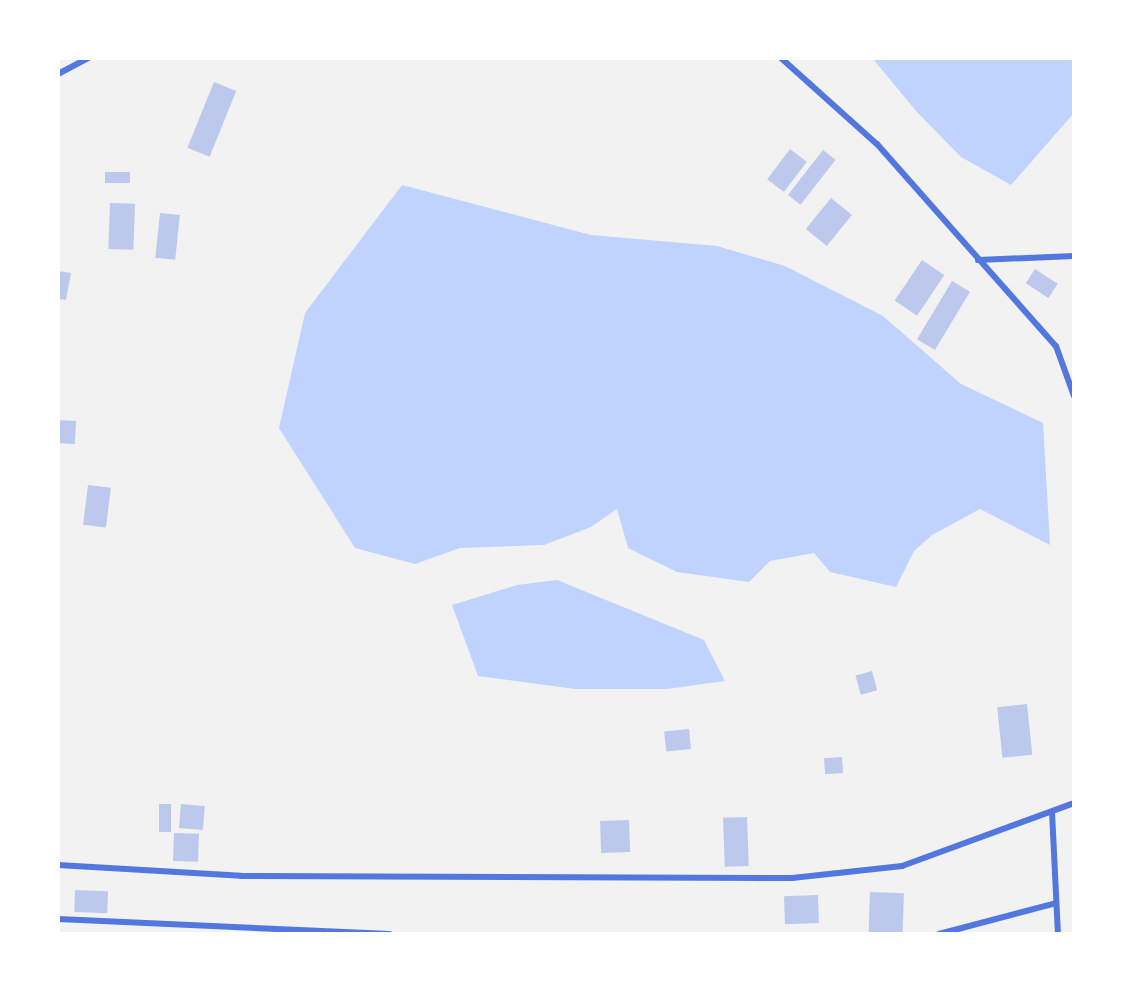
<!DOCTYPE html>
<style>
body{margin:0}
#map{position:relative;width:1132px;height:992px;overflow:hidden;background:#f2f2f2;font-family:Cabin,sans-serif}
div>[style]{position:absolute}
.water>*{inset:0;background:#bfd3fe}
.building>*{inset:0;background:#bdc9ec;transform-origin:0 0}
.minor>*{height:6px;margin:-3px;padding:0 3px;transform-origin:3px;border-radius:3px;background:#5277de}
span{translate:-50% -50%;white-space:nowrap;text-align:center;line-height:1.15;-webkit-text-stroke:5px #fff;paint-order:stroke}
.frame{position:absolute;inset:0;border:60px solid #fff;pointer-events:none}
</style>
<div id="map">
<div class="water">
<i style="clip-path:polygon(873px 59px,1073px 59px,1073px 114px,1011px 185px,961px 157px,917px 112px)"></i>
<i style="clip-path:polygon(402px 185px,591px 235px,717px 246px,785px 266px,883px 316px,961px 384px,1043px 423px,1050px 545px,980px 509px,932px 535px,914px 551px,896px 587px,830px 572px,814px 553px,770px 561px,749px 582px,677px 572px,628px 548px,617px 509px,591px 527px,544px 545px,460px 548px,415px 564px,355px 548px,279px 428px,305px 313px)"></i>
<i style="clip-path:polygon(557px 580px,704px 640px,725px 681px,667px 689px,575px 689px,478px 676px,452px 605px,517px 585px)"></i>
</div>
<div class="building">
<i style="left:214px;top:82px;width:24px;height:71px;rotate:22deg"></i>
<i style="left:790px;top:149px;width:21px;height:38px;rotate:37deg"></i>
<i style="left:823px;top:150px;width:16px;height:57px;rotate:38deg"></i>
<i style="left:130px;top:172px;width:11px;height:25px;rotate:90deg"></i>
<i style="left:831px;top:198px;width:27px;height:40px;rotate:39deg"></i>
<i style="left:110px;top:203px;width:25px;height:46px;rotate:2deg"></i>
<i style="left:160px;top:213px;width:20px;height:45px;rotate:6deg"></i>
<i style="left:922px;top:260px;width:27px;height:49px;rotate:34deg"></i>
<i style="left:1035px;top:269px;width:27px;height:17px;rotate:33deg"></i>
<i style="clip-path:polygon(58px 271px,71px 273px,66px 300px,58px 299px)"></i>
<i style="left:952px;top:281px;width:21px;height:68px;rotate:31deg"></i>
<i style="left:58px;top:420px;width:18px;height:23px;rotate:3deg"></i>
<i style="left:88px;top:485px;width:23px;height:40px;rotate:7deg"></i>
<i style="left:872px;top:671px;width:20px;height:17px;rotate:75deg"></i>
<i style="left:1027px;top:704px;width:51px;height:30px;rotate:84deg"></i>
<i style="left:689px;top:729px;width:20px;height:25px;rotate:84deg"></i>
<i style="left:842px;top:757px;width:16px;height:18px;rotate:86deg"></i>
<i style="left:159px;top:804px;width:12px;height:28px"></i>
<i style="left:181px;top:804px;width:24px;height:24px;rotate:5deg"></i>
<i style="left:747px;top:817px;width:49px;height:24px;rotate:88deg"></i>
<i style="left:629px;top:820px;width:32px;height:29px;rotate:88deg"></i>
<i style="left:174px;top:833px;width:25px;height:28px;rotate:2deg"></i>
<i style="left:75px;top:890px;width:33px;height:22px;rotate:2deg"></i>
<i style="left:870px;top:892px;width:34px;height:42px;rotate:2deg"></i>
<i style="left:818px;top:895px;width:28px;height:34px;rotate:88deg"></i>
</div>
<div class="minor">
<i style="left:781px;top:58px;width:129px;rotate:41.9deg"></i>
<i style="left:877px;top:144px;width:270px;rotate:48.5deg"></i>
<i style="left:1056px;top:346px;width:53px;rotate:70.2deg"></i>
<i style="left:58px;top:74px;width:34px;rotate:-28deg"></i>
<i style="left:978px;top:260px;width:96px;rotate:-2.4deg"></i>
<i style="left:1052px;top:812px;width:122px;rotate:87.2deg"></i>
<i style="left:58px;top:865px;width:183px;rotate:3.4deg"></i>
<i style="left:241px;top:876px;width:551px;rotate:0.21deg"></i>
<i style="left:792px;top:878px;width:111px;rotate:-6.2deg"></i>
<i style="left:902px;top:866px;width:183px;rotate:-20.1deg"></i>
<i style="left:58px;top:919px;width:332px;rotate:2.6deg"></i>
<i style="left:939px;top:934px;width:121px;rotate:-14.8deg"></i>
</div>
<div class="frame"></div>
</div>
